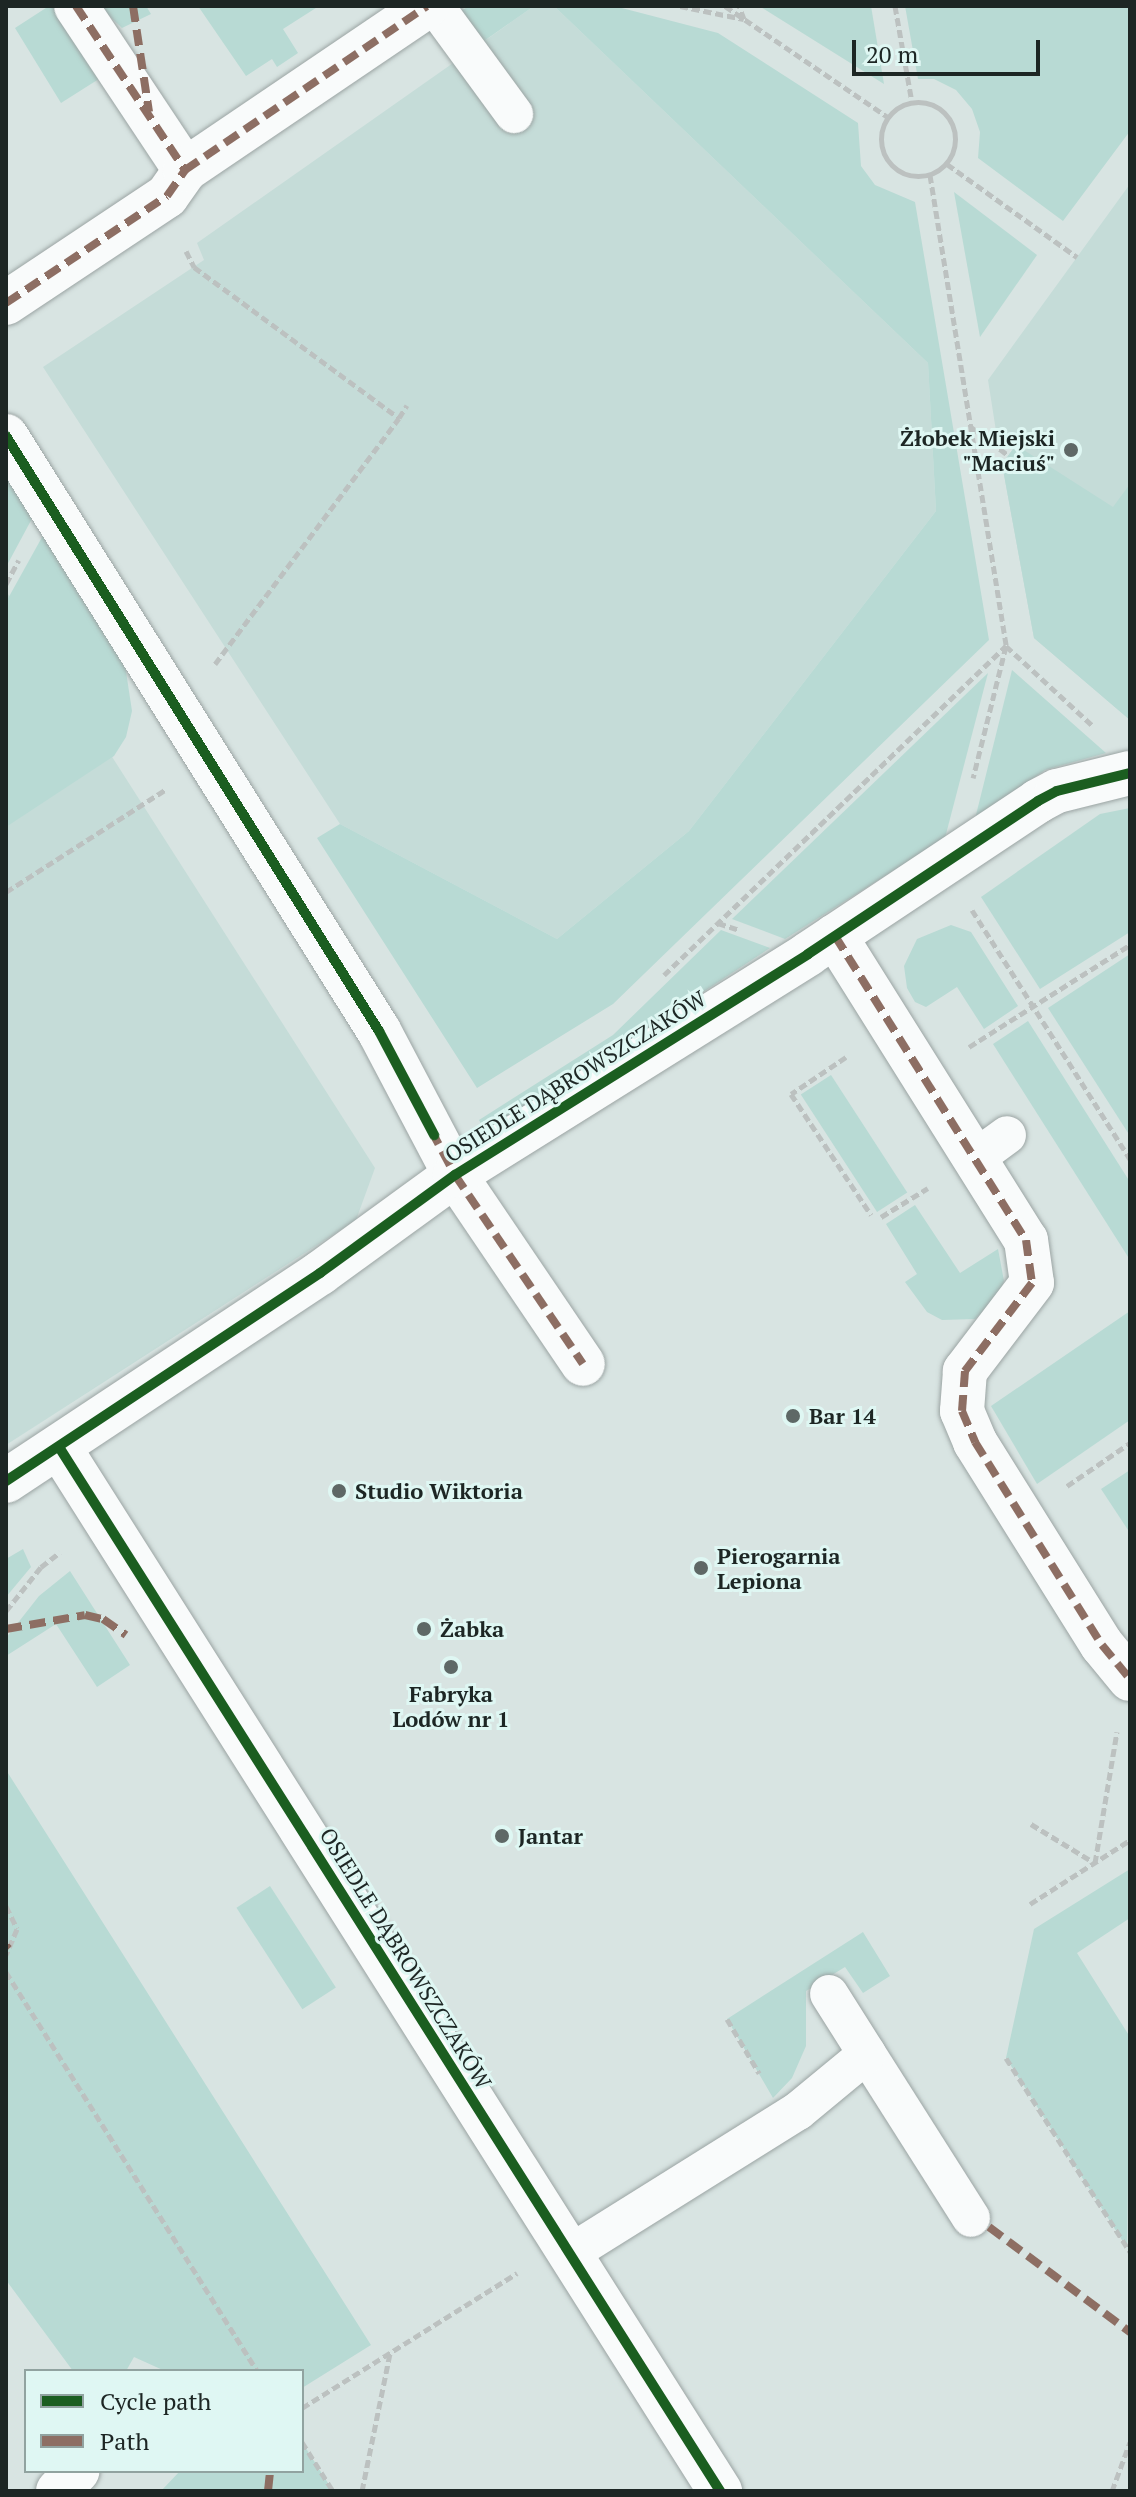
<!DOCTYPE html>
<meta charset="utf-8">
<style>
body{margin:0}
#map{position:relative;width:1136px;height:2497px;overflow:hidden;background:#d8e4e2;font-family:"PT Serif",serif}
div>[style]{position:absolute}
.built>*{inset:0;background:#c5dcd8}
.green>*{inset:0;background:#b8dad4;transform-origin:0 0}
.path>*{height:5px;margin-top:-2.5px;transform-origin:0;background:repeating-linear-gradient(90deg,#bcc1c0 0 8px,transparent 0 12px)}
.path>.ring{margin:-2.5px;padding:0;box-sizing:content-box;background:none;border:5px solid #bcc1c0;border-radius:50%}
.roads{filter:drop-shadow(0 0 2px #9ba4a3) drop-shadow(0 0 2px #9ba4a3)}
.lane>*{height:38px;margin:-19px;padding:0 19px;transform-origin:19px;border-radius:19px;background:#f9fbfb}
.street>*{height:44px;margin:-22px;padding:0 22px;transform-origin:22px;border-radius:22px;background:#f9fbfb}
.quiet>*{height:8px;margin-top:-4px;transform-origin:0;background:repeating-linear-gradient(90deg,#8d6e63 0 16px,transparent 0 24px)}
.cycleway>*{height:10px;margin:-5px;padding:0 5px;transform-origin:5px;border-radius:5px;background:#1b5e20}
.dots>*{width:22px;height:22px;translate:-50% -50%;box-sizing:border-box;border:4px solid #dff7f3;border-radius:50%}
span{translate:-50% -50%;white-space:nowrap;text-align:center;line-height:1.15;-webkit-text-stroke:6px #dff7f3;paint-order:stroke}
.poi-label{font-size:22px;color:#1d2624;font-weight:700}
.right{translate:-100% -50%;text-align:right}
.left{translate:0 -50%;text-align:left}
.street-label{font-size:22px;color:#1d2624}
.frame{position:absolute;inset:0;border:8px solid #1d2624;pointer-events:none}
.legend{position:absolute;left:24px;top:2369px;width:280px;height:104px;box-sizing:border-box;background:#dff7f3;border:2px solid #91a3a0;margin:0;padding:10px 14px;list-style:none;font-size:24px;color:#1d2624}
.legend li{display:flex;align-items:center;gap:16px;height:40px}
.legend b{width:40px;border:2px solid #91a3a0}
.scale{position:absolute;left:852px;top:40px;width:188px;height:36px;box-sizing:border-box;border:4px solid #1d2624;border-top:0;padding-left:10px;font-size:24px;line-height:28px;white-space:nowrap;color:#1d2624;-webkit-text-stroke:6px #dff7f3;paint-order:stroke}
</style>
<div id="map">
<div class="built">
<i style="clip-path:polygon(534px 6px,554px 6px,928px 363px,936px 511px,689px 831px,557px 939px,340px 824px,43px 367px,204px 260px,197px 243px)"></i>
<i style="clip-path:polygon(1130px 184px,1130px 720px,1034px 638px,1002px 464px,1016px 445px,996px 431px,988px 380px)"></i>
<i style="clip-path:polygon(6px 591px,375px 1168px,356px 1220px,6px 1445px)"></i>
</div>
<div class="green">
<i style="clip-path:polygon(49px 6px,56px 6px,102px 77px,61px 103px,15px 28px)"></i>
<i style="clip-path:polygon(99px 6px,146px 6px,151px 14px,122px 28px)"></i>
<i style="clip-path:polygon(198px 6px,319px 6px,283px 29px,298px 53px,277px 67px,272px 59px,246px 76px)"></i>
<i style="clip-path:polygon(469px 6px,534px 6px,484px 41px,461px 11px)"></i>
<i style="clip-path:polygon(554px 6px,614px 6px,718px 33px,858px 123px,861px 166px,875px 185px,915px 202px,989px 640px,613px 1004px,477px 1088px,317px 838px,340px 824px,557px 939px,689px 831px,936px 511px,928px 363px)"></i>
<i style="clip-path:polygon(759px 6px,871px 6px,884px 84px)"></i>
<i style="clip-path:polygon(905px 6px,1130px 6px,1130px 131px,1063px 221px,978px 158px,980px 132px,972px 109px,956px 90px,934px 79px,918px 79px)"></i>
<i style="clip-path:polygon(954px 192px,1037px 255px,980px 337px)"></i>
<i style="clip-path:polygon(1016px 445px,1113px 507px,1130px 484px,1130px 720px,1034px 638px,1002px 464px)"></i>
<i style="clip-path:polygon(6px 465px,35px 513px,6px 567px)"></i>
<i style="clip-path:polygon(46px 530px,125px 665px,132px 711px,126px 737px,114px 756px,6px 827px,6px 602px)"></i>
<i style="clip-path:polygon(1012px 670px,1106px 753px,1045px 770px,975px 819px)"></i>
<i style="clip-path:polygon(988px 673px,945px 838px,785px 939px,732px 919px)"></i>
<i style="clip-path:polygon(1130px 808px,1130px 932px,1040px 989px,981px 897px,1100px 814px)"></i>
<i style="clip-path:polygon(951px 925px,971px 932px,1018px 1006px,984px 1029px,957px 987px,926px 1007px,915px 1002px,907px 988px,904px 966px,917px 939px)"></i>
<i style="clip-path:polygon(721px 930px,770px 948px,487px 1134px,479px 1120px,613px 1035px)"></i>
<i style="clip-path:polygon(1130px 954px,1130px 1136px,1048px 1008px)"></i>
<i style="clip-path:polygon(1028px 1021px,1130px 1182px,1130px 1260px,993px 1044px)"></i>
<i style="left:831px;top:1075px;width:140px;height:36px;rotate:57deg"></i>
<i style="clip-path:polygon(915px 1205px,960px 1273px,998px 1249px,1004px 1281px,999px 1296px,975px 1319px,942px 1320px,927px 1312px,905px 1282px,917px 1274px,886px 1224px)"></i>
<i style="clip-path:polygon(1130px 1311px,1130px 1420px,1037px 1484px,991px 1406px)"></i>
<i style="clip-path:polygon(1130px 1470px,1130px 1533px,1101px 1489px)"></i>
<i style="clip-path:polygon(23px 1549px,31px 1567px,6px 1597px,6px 1559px)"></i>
<i style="clip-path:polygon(70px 1571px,130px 1665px,97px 1687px,56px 1624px,6px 1656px,6px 1638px,39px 1596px)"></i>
<i style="clip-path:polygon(6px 1770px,371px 2345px,302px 2388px,302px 2371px,165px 2371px,134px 2357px,126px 2371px,73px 2371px,6px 2280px)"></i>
<i style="clip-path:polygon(1130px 1869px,1130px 1918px,1077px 1953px,1130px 2037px,1127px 2248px,1006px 2058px,1034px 1929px)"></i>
<i style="left:270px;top:1886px;width:121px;height:40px;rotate:57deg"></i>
<i style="clip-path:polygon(863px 1932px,890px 1976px,863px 1993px,845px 1967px,806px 1991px,806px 2046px,792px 2078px,773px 2098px,727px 2019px)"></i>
<i style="clip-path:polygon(302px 2442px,333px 2491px,161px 2491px,180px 2471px,302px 2471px)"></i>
</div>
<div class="path">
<i style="left:680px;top:6px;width:65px;rotate:11.5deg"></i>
<i style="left:744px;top:19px;width:14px;rotate:-111deg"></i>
<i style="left:725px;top:6px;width:197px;rotate:34.3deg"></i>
<i style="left:895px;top:6px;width:97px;rotate:80deg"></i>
<i class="ring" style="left:881px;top:102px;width:69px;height:69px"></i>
<i style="left:947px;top:164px;width:160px;rotate:35.6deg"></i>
<i style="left:930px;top:175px;width:477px;rotate:80.8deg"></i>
<i style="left:1006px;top:646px;width:118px;rotate:42.6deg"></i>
<i style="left:186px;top:251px;width:18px;rotate:63deg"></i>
<i style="left:194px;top:267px;width:255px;rotate:36.4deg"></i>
<i style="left:399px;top:418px;width:15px;rotate:-58deg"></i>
<i style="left:971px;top:427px;width:48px;rotate:37.3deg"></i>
<i style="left:6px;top:584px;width:27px;rotate:-62deg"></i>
<i style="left:215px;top:664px;width:307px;rotate:-53.2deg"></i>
<i style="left:6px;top:892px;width:189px;rotate:-32.7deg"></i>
<i style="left:972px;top:910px;width:295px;rotate:57.6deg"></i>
<i style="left:718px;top:923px;width:23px;rotate:18deg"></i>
<i style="left:664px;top:975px;width:475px;rotate:-43.9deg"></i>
<i style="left:1006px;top:646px;width:136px;rotate:104deg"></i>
<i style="left:969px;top:1047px;width:191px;rotate:-32.4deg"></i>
<i style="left:846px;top:1057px;width:66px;rotate:146.1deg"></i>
<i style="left:791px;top:1094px;width:145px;rotate:56.5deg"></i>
<i style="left:881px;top:1217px;width:55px;rotate:-31.7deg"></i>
<i style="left:1067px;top:1486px;width:76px;rotate:-34.3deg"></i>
<i style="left:6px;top:1611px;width:56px;rotate:-51.5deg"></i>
<i style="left:41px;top:1567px;width:24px;rotate:-38deg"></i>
<i style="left:1031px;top:1824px;width:75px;rotate:31.4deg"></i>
<i style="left:1095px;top:1863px;width:133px;rotate:-80.5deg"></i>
<i style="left:1030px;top:1904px;width:119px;rotate:-32.6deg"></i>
<i style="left:6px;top:1906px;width:25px;rotate:64deg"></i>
<i style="left:17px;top:1929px;width:28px;rotate:113deg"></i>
<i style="left:6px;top:1972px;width:471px;rotate:57.8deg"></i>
<i style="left:727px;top:2019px;width:63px;rotate:59.3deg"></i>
<i style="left:1006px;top:2058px;width:230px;rotate:57.4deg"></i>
<i style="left:302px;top:2408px;width:254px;rotate:-32.1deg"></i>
<i style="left:302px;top:2442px;width:58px;rotate:57.7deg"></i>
<i style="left:362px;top:2491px;width:141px;rotate:-78.5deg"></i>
<i style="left:1112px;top:2491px;width:52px;rotate:-69.8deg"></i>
</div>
<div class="roads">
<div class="lane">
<i style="left:435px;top:6px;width:134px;rotate:53.8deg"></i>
<i style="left:977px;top:1157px;width:37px;rotate:-36deg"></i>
<i style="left:867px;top:2054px;width:194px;rotate:57.6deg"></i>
<i style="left:569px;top:2254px;width:270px;rotate:-32deg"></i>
<i style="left:798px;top:2111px;width:89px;rotate:-39.6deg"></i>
<i style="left:867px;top:2054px;width:71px;rotate:-122.3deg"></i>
</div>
<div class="street">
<i style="left:76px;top:6px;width:197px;rotate:56.4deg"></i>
<i style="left:6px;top:303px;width:193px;rotate:-33.6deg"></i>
<i style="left:167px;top:196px;width:32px;rotate:-55deg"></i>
<i style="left:185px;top:170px;width:292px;rotate:-34.1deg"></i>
<i style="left:6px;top:436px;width:702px;rotate:57.92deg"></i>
<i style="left:379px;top:1031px;width:163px;rotate:62.2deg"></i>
<i style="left:455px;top:1175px;width:228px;rotate:55.9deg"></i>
<i style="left:835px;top:936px;width:359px;rotate:57.9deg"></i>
<i style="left:1026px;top:1240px;width:43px;rotate:82.1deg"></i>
<i style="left:1032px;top:1283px;width:111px;rotate:127.3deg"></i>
<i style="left:965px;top:1371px;width:40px;rotate:94.3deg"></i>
<i style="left:962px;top:1411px;width:34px;rotate:67deg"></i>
<i style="left:975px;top:1442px;width:239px;rotate:58deg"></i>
<i style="left:1102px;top:1645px;width:44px;rotate:50.5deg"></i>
<i style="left:59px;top:1447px;width:1236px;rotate:57.66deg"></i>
<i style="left:6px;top:1481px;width:377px;rotate:-33.5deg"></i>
<i style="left:320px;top:1273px;width:167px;rotate:-36deg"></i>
<i style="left:455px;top:1175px;width:416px;rotate:-32deg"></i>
<i style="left:808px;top:954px;width:276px;rotate:-33.6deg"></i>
<i style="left:1038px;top:801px;width:21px;rotate:-28deg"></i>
<i style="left:1057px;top:791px;width:75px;rotate:-13.9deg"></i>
<i style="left:58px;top:2491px;width:28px;rotate:-46deg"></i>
</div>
</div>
<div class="quiet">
<i style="left:76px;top:6px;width:197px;rotate:56.4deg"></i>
<i style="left:133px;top:6px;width:107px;rotate:81.4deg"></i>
<i style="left:6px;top:303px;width:193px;rotate:-33.6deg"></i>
<i style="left:167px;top:196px;width:32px;rotate:-55deg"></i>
<i style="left:185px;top:170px;width:292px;rotate:-34.1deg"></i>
<i style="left:835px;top:936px;width:359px;rotate:57.9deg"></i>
<i style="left:1026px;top:1240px;width:43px;rotate:82.1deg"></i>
<i style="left:1032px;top:1283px;width:111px;rotate:127.3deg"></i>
<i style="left:965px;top:1371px;width:40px;rotate:94.3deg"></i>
<i style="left:962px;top:1411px;width:34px;rotate:67deg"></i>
<i style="left:975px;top:1442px;width:239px;rotate:58deg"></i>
<i style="left:1102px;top:1645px;width:44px;rotate:50.5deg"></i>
<i style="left:431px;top:1130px;width:51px;rotate:61.9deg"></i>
<i style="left:455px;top:1175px;width:228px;rotate:55.9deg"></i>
<i style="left:6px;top:1629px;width:80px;rotate:-10deg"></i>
<i style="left:85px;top:1615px;width:18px;rotate:13deg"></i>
<i style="left:103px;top:1619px;width:28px;rotate:35deg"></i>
<i style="left:6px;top:1946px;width:4px;rotate:45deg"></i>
<i style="left:989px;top:2227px;width:176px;rotate:36.7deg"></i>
<i style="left:268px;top:2491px;width:20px;rotate:-84deg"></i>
</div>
<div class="cycleway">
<i style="left:6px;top:436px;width:702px;rotate:57.92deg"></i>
<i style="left:379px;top:1031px;width:118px;rotate:62.1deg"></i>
<i style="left:59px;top:1447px;width:1236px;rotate:57.66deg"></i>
<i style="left:6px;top:1481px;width:377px;rotate:-33.5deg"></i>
<i style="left:320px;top:1273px;width:167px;rotate:-36deg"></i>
<i style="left:455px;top:1175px;width:416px;rotate:-32deg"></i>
<i style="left:808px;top:954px;width:276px;rotate:-33.6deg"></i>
<i style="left:1038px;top:801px;width:21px;rotate:-28deg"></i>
<i style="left:1057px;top:791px;width:75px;rotate:-13.9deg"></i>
</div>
<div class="dots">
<i style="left:1071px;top:450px;background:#5e6866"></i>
<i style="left:793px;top:1416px;background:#5e6866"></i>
<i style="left:339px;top:1491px;background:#5e6866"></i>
<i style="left:701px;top:1568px;background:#5e6866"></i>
<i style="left:424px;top:1629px;background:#5e6866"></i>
<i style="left:451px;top:1667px;background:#5e6866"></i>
<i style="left:502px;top:1836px;background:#5e6866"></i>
</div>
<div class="poi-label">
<span class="right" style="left:1055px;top:450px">Żłobek Miejski<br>"Maciuś"</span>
<span class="left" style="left:809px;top:1416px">Bar 14</span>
<span class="left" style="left:355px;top:1491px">Studio Wiktoria</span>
<span class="left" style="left:717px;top:1568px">Pierogarnia<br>Lepiona</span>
<span class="left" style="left:440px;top:1629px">Żabka</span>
<span style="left:451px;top:1706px">Fabryka<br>Lodów nr 1</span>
<span class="left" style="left:518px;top:1836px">Jantar</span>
</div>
<div class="street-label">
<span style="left:575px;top:1076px;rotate:-32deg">OSIEDLE DĄBROWSZCZAKÓW</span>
<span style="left:406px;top:1958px;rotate:58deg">OSIEDLE DĄBROWSZCZAKÓW</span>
</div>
<div class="frame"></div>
<ul class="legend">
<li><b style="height:10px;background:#1b5e20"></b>Cycle path</li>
<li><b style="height:10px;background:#8d6e63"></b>Path</li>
</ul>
<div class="scale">20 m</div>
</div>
